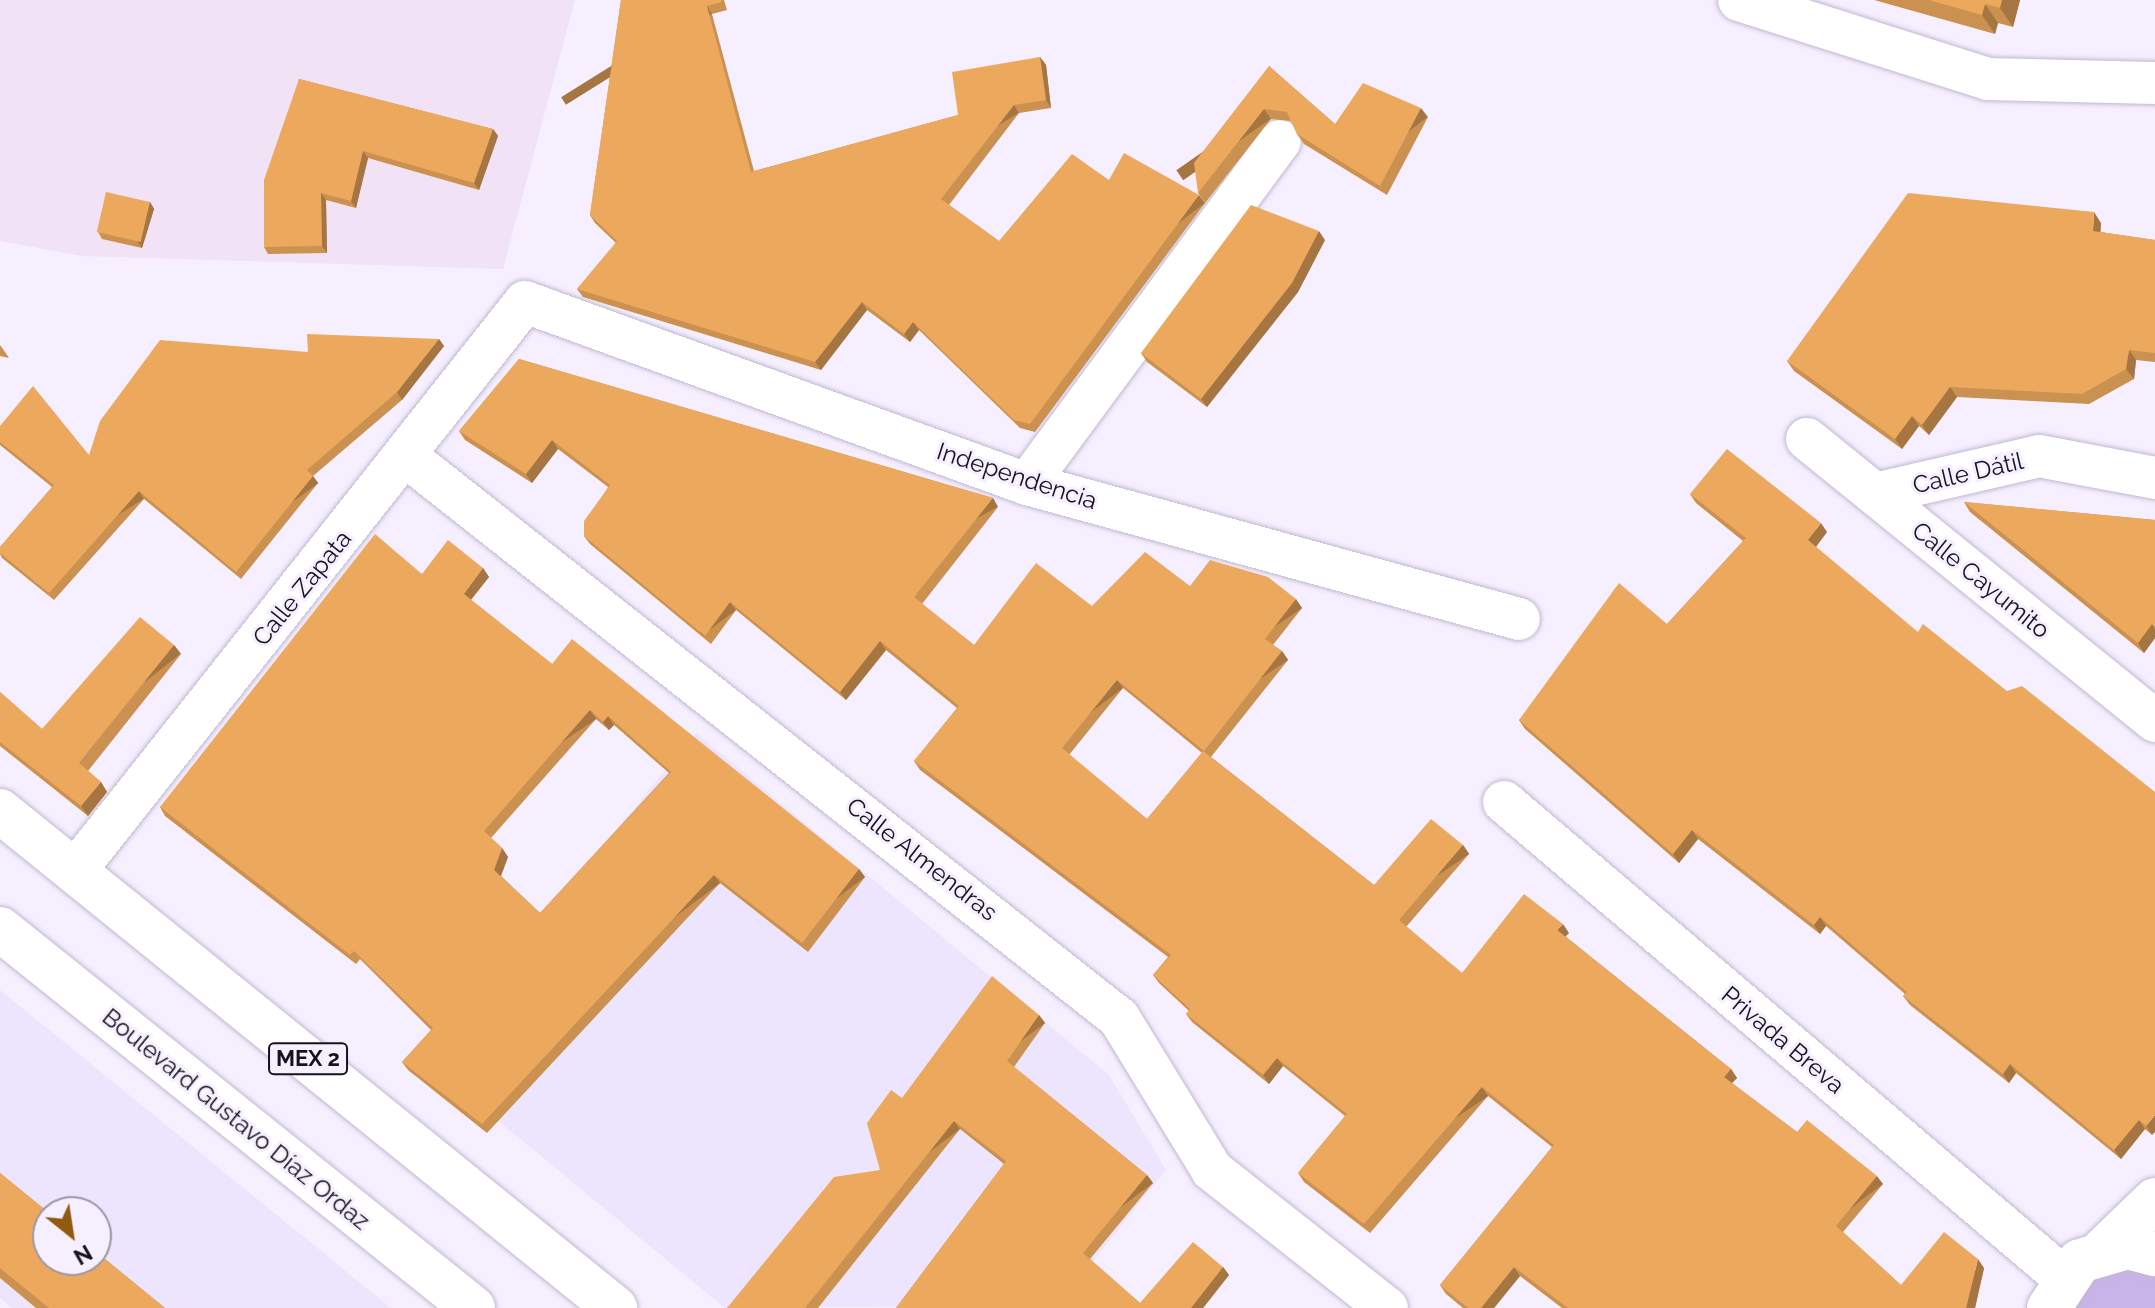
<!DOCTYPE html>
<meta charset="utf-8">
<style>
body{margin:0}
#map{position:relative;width:2155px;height:1308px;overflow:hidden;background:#f5efff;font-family:Raleway,sans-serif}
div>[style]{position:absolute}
.built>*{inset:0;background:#ede4fd}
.industrial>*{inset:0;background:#f2e2f5}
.green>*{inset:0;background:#c9b4ea}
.roads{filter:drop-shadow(0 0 2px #c1b8d0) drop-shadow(0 0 2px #c1b8d0)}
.minor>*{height:42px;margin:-21px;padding:0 21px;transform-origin:21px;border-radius:21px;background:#fff}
.tertiary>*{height:44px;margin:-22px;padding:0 22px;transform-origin:22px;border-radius:22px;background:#fff}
.primary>*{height:44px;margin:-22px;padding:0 22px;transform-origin:22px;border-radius:22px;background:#fff}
.wall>*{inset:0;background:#cb9150}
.shaded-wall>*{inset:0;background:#a57641;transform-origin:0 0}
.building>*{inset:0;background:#eca95d;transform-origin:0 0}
span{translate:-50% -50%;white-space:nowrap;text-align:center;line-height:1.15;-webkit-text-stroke:6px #f5efff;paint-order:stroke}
.shield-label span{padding:2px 6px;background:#f5efff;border:2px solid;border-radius:6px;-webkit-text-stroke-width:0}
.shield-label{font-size:22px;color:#17131c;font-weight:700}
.street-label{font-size:24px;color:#17131c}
.north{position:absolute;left:32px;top:1196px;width:80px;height:80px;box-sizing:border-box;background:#f5efff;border:2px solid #9c97a4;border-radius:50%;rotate:150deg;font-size:22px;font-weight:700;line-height:32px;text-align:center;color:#17131c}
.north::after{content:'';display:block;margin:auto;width:28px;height:36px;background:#915a10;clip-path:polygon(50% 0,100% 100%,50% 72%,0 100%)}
</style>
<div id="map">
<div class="built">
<i style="clip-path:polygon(696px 733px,1109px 1075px,1166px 1170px,1058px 1305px,725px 1308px,426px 1061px)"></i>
<i style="clip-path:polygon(evenodd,0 990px,391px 1308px,12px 1308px,0 1298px,0 990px,48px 1212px,96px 1212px,96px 1260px,48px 1260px,48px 1212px)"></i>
</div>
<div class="industrial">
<i style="clip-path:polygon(0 0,575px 0,503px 269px,82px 256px,0 241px)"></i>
</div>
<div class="green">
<i style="clip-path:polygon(2111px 1266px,2155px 1273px,2155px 1308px,2067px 1308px,2077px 1288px)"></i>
</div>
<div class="roads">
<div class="minor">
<i style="left:1739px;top:0;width:261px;rotate:17.6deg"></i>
<i style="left:1988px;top:79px;width:167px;rotate:1.4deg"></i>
<i style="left:1807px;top:439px;width:448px;rotate:39deg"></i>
<i style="left:407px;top:457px;width:906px;rotate:38.24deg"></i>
<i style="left:1119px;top:1018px;width:178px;rotate:58.5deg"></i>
<i style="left:1212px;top:1170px;width:223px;rotate:38.3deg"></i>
<i style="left:1027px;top:484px;width:426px;rotate:-53.6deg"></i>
<i style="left:1875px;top:494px;width:168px;rotate:-13deg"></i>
<i style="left:2039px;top:456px;width:118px;rotate:10.7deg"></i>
<i style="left:1504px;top:802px;width:734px;rotate:40.36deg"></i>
<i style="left:75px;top:871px;width:725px;rotate:-51.66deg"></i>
<i style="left:525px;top:302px;width:534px;rotate:19.93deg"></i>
<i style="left:1027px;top:484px;width:510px;rotate:15.34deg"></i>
</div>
<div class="tertiary">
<i style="left:2103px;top:1250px;width:72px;rotate:-43.9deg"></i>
<i style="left:2049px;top:1308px;width:56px;rotate:-56.6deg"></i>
<i style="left:2080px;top:1261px;width:50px;rotate:-16.3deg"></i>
<i style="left:2128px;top:1247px;width:28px;rotate:15deg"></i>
</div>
<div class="primary">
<i style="left:0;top:811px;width:791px;rotate:38.94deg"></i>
<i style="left:0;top:929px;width:606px;rotate:38.7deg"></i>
</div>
</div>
<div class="wall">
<i style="clip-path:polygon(621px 0,724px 0,727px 10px,712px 14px,754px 171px,958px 115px,1040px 57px,1046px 65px,1051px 108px,1019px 113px,949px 205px,999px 241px,1109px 180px,1205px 203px,1035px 432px,1020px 428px,919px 330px,910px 342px,867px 310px,821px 370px,583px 297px,577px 289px,616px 243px,595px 223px,590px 215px)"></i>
<i style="clip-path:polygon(1874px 0,2020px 0,2013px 27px,1998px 23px,1995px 34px)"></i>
<i style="clip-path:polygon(1269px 66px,1335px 124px,1428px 117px,1387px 195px,1304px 144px,1297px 134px,1291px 121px,1271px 119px,1205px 203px,1198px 193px)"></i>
<i style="clip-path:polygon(299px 79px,493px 129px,498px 136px,479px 190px,368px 158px,356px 208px,326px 200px,327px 253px,268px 254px,264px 247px)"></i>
<i style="clip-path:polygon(150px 202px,154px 209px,142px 248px,102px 239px,98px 232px)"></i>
<i style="clip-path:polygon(2101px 223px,2100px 232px,2155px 240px,2155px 362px,2136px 360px,2134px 379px,2089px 404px,1957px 397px,1929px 435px,1919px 426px,1902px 449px,1794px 371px,1787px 361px)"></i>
<i style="clip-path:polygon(1325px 240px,1298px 292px,1207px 407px,1147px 362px,1141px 353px)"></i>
<i style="clip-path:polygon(439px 339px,444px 346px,402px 400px,313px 476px,318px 483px,241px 579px,144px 499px,54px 600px,2px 558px,0 554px,0 547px,52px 487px,0 445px,0 426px,89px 455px,308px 352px)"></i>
<i style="clip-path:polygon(0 345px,3px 349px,9px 358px,0 356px)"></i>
<i style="clip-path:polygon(evenodd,519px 359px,993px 498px,998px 507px,922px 604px,974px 645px,1092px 606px,1190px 586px,1302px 608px,1273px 645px,1282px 651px,1288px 660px,1211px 757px,1374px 885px,1463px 845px,1469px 854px,1406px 927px,1462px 973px,1569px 933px,1565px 936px,1731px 1069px,1737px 1078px,1732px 1083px,1797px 1132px,1883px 1184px,1843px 1232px,1901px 1285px,1984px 1268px,1975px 1308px,1562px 1308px,1520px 1276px,1494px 1308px,1463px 1308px,1446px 1294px,1440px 1285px,1552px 1147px,1488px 1096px,1370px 1233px,1304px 1182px,1298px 1173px,1345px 1116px,1283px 1066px,1269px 1084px,1192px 1022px,1186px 1014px,1189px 1011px,1159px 983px,1153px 975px,1168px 957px,920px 770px,914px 761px,957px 708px,886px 650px,846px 700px,736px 610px,711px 644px,590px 544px,584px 536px,608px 487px,558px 449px,532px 483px,465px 440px,459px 431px,519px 359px,1123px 688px,1202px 753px,1147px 819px,1069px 755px,1123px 688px)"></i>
<i style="clip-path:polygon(1690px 494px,1827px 532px,1816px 547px,2152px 1135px,2145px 1129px,2121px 1159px,2016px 1073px,2009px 1083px,1910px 1005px,1903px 996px,1905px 994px,1826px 926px,1820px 934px,1698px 839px,1679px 863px,1525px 729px,1519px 720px,1667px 624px,1743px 541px,1696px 503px)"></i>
<i style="clip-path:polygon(1964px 502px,2155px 520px,2155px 638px,2144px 653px,1970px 512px)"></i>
<i style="clip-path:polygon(evenodd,483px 568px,489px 577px,471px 600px,552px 664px,859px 869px,865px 877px,808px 952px,720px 883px,487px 1133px,408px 1070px,402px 1062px,431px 1030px,360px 959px,356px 964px,165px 816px,160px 807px,422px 574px,483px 568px,596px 719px,609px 730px,614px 725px,669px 773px,540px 913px,501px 876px,508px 857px,502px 848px,491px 838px,596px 719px)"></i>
<i style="clip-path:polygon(174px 645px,181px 654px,88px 771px,101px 782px,107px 792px,88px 816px,0 746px,0 692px,42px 729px)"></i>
<i style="clip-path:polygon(1039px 1015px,1045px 1023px,1014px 1067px,1147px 1175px,1153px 1183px,1090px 1259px,1140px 1303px,1223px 1267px,1229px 1275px,1203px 1308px,896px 1308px,1004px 1164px,960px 1129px,818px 1308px,727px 1308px,880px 1170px,902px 1098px)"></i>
<i style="clip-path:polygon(0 1173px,165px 1308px,36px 1308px,0 1278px)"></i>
</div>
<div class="shaded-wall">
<i style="clip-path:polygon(2002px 0,2020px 0,2013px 27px,2000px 8px)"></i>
<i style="clip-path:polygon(1985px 4px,1998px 23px,1995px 34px,1982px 15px)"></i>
<i style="left:707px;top:6px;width:9px;height:172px;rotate:58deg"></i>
<i style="clip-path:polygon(1040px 57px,1046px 65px,1051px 108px,1046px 100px)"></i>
<i style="left:1014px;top:105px;width:9px;height:119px;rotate:58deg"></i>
<i style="left:1421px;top:108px;width:11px;height:88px;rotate:52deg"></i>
<i style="left:1264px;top:109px;width:12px;height:107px;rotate:55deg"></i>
<i style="clip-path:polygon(493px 129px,498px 136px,479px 190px,474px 183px)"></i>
<i style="clip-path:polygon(363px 151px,368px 158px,356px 208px,351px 201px)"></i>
<i style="clip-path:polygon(321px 193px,326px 200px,327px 253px,322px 246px)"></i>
<i style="left:1199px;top:195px;width:10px;height:285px;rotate:53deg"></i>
<i style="clip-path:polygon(150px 202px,154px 209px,142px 248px,137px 241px)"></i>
<i style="clip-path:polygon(2094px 212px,2101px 223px,2100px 241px,2093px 231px)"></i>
<i style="clip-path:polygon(1319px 231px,1325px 240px,1298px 292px,1207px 407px,1201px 399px)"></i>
<i style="clip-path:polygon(862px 302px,867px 310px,821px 370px,815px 362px)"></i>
<i style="clip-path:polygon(913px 322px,919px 330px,910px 342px,904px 334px)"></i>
<i style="clip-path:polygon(439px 339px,444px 346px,402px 400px,397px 392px)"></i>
<i style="clip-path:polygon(2129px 350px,2136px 360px,2134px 379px,2126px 369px)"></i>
<i style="clip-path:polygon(1950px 387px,1957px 397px,1929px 435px,1922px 425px)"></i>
<i style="clip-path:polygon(1912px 416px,1919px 426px,1902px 449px,1895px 439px)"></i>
<i style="clip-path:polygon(552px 440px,558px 449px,532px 483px,526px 474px)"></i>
<i style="left:313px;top:476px;width:9px;height:123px;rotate:54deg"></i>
<i style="left:139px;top:491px;width:9px;height:136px;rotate:58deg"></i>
<i style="left:993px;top:498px;width:10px;height:127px;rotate:61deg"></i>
<i style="clip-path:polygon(1821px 523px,1827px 532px,1814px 549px,1808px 540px)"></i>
<i style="clip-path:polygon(483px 568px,489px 577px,469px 602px,464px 594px)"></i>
<i style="left:1296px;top:599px;width:11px;height:51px;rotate:56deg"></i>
<i style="left:730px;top:602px;width:10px;height:42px;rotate:53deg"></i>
<i style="clip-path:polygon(2152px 624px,2155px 629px,2155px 638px,2144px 653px,2138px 643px)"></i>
<i style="clip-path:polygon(880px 641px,886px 650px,846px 700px,840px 692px)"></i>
<i style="left:174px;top:645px;width:11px;height:151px;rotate:52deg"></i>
<i style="left:1282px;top:651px;width:11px;height:127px;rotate:56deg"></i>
<i style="left:1117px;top:680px;width:10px;height:87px;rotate:53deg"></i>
<i style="left:590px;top:710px;width:11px;height:161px;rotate:56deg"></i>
<i style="clip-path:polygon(608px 716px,614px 725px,609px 730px,603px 722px)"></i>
<i style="clip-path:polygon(101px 782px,107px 792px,88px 816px,81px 806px)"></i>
<i style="clip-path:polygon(1692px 830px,1698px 839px,1679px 863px,1673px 854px)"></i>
<i style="left:1463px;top:845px;width:11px;height:99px;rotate:56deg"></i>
<i style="clip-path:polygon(502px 848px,508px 857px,500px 878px,494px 870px)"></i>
<i style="left:859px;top:869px;width:10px;height:93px;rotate:53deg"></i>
<i style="left:714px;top:875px;width:10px;height:340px;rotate:53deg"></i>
<i style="clip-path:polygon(1820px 917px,1826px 926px,1820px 934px,1814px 925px)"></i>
<i style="clip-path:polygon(1563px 924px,1569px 933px,1563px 939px,1557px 930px)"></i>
<i style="left:1039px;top:1015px;width:10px;height:56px;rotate:53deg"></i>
<i style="clip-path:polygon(1277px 1058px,1283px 1066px,1269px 1084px,1263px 1075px)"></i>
<i style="clip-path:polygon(2010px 1064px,2016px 1073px,2009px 1083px,2003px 1074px)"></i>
<i style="clip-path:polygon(1731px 1069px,1737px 1078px,1730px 1085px,1724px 1077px)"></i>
<i style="left:1482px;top:1087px;width:11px;height:181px;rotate:56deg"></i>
<i style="clip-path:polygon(2155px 1115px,2155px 1132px,2152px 1135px,2146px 1126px)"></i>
<i style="clip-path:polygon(2139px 1120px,2145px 1129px,2121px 1159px,2114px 1150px)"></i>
<i style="left:954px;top:1121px;width:10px;height:239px;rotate:53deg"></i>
<i style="left:1147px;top:1175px;width:10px;height:101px;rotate:53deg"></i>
<i style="left:1877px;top:1176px;width:10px;height:65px;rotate:53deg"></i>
<i style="clip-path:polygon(1978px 1259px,1984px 1268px,1975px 1308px,1966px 1308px)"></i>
<i style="clip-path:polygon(1223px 1267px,1229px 1275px,1203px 1308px,1191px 1308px)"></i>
<i style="clip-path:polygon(1514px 1267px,1520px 1276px,1494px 1308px,1481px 1308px)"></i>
</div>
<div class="building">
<i style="clip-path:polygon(621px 0,721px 0,722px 2px,707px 6px,751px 172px,958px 115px,952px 72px,1040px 57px,1046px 100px,1014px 105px,941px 199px,999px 241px,1072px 154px,1109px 180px,1124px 153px,1199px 195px,1030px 424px,1014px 420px,913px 322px,904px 334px,862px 302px,815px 362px,577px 289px,617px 241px,590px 215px)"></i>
<i style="clip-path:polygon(1929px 0,2002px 0,2000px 8px,1985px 4px,1982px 15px)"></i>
<i style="clip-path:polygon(1269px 66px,1335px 124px,1363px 83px,1421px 108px,1380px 186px,1297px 134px,1287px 112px,1264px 109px,1198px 193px,1194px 163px)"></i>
<i style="clip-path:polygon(299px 79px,493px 129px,474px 183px,363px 151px,351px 201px,321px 193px,322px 246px,264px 247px,264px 180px)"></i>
<i style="left:106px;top:192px;width:45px;height:41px;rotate:13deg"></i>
<i style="clip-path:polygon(1908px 193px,2094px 212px,2093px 231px,2155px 240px,2155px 353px,2129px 350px,2126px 369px,2082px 394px,1950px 387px,1922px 425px,1912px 416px,1895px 439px,1787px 361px)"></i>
<i style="clip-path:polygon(1251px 205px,1319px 231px,1292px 283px,1201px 399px,1141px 353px)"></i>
<i style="clip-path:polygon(307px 334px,439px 339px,397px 392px,307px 470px,313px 476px,236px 572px,139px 491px,49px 593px,0 553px,0 547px,54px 485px,0 442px,0 426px,33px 386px,89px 455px,100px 421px,160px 340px,308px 352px)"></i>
<i style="clip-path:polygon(519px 359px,993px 498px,914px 597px,974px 645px,1036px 563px,1092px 606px,1145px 552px,1190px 586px,1210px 560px,1268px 577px,1296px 599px,1265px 639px,1282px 651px,1204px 751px,1117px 680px,1062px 748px,1147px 819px,1203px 751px,1374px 885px,1431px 819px,1463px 845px,1399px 920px,1462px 973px,1524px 894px,1563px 924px,1557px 930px,1731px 1069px,1724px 1077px,1797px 1132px,1807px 1120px,1877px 1176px,1836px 1226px,1901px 1285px,1944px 1232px,1978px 1259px,1966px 1308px,1568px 1308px,1514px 1267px,1481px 1308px,1468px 1308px,1440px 1285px,1554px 1145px,1482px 1087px,1364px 1224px,1298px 1173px,1347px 1114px,1277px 1058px,1263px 1075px,1186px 1014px,1190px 1009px,1153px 975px,1171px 955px,914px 761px,959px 706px,880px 641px,840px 692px,730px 602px,705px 636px,584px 536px,584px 521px,610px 485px,552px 440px,526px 474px,459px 431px)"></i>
<i style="clip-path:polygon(1727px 449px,1821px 523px,1808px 540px,1918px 632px,1923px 624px,2007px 691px,2022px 686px,2155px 792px,2155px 1115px,2146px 1126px,2139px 1120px,2114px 1150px,2010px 1064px,2003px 1074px,1903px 996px,1907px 992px,1820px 917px,1814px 925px,1692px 830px,1673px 854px,1519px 720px,1619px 583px,1667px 624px,1746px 538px,1690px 494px)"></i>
<i style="clip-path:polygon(1964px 502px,2155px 520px,2155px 627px,2152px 624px,2138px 643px)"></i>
<i style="clip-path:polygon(evenodd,375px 534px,422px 574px,448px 540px,483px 568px,464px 594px,552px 664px,572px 639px,859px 869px,802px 943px,714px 875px,482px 1124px,402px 1062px,433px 1028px,354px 951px,350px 955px,160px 807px,375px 534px,590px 710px,603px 722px,608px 716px,671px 772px,540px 913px,494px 870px,502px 848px,484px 831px,590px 710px)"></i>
<i style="clip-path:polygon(140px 617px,174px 645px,79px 763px,101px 782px,81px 806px,0 742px,0 692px,42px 729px)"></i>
<i style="clip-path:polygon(992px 976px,1039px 1015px,1007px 1061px,1147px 1175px,1083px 1253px,1140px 1303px,1193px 1242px,1223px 1267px,1191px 1308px,896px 1308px,1006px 1161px,954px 1121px,805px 1308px,727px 1308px,834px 1177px,880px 1170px,867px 1123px,891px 1090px,902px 1098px)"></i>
<i style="clip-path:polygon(0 1173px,48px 1212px,48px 1260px,96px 1260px,96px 1252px,165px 1308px,49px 1308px,0 1268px)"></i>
</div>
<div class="shield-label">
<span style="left:308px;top:1059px">MEX 2</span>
</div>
<div class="street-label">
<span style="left:1968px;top:473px;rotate:-13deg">Calle Dátil</span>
<span style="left:1017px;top:476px;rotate:18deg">Independencia</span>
<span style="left:1981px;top:580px;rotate:39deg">Calle Cayumito</span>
<span style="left:302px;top:588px;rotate:-51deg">Calle Zapata</span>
<span style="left:922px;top:859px;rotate:38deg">Calle Almendras</span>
<span style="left:1783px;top:1040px;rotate:40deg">Privada Breva</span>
<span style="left:236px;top:1119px;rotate:39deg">Boulevard Gustavo Díaz Ordaz</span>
</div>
<div class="north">N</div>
</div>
